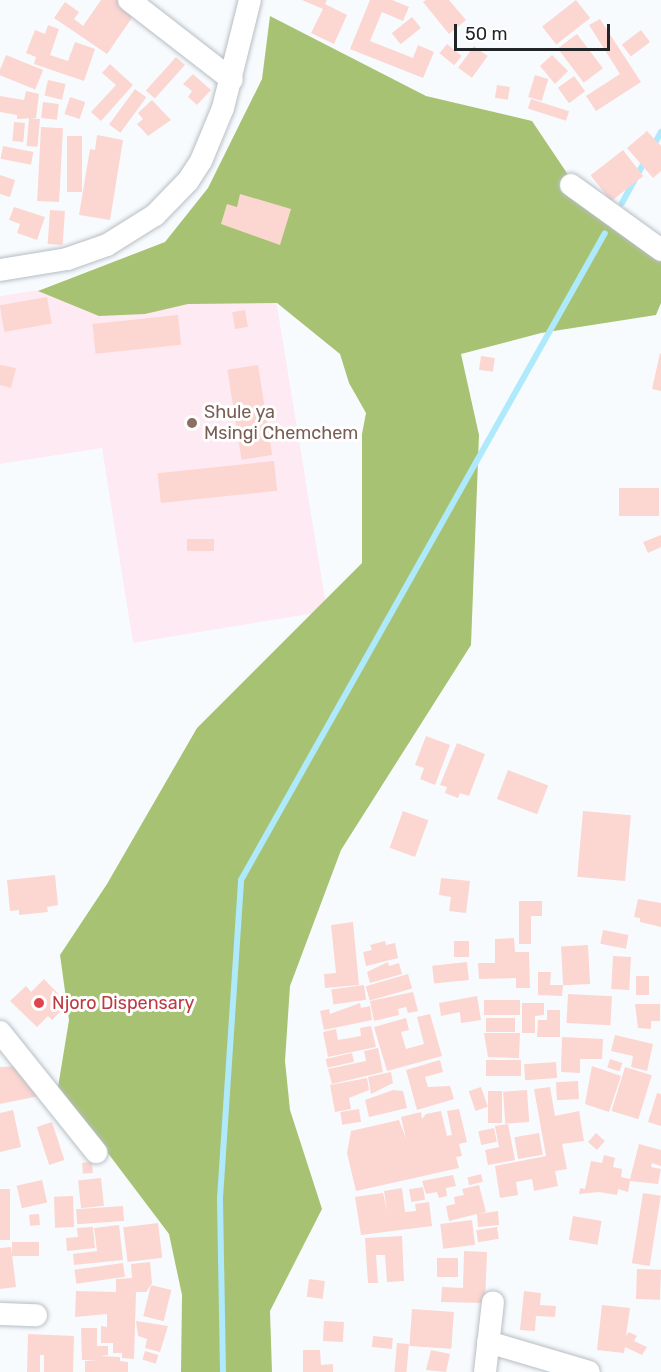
<!DOCTYPE html>
<style>
body{margin:0}
#map{position:relative;width:661px;height:1372px;overflow:hidden;background:#f8fbfe;font-family:Rubik,sans-serif}
div>[style]{position:absolute}
.education>*{inset:0;background:#feeaf3}
.forest>*{inset:0;background:#a8c273}
.stream>*{height:6px;margin:-3px;padding:0 3px;transform-origin:3px;border-radius:3px;background:#aee9fc}
.building>*{inset:0;background:#fcd6d1;transform-origin:0 0}
.roads{filter:drop-shadow(0 0 2px #b6bec4) drop-shadow(0 0 2px #b6bec4)}
.minor>*{height:22px;margin:-11px;padding:0 11px;transform-origin:11px;border-radius:11px;background:#fff}
.dots>*{width:16px;height:16px;translate:-50% -50%;box-sizing:border-box;border:3px solid #fff;border-radius:50%}
span{translate:-50% -50%;white-space:nowrap;text-align:center;line-height:1.15;-webkit-text-stroke:6px #fff;paint-order:stroke}
.education-label{font-size:18px;color:#785e54}
.left{translate:0 -50%;text-align:left}
.health-label{font-size:18px;color:#be3a42}
.scale{position:absolute;left:454px;top:24px;width:156px;height:27px;box-sizing:border-box;border:3px solid #222527;border-top:0;padding-left:8px;font-size:18px;line-height:21px;white-space:nowrap;color:#222527;-webkit-text-stroke:4px #fff;paint-order:stroke}
</style>
<div id="map">
<div class="education">
<i style="clip-path:polygon(272px 275px,327px 611px,133px 643px,102px 448px,0 464px,0 296px,83px 283px)"></i>
</div>
<div class="forest">
<i style="clip-path:polygon(270px 16px,426px 96px,532px 121px,585px 200px,661px 259px,661px 303px,656px 315px,541px 333px,461px 354px,479px 435px,471px 645px,341px 850px,290px 986px,285px 1061px,290px 1110px,322px 1209px,270px 1311px,272px 1372px,181px 1372px,182px 1295px,169px 1234px,58px 1087px,69px 1020px,60px 955px,107px 884px,197px 728px,362px 563px,362px 434px,366px 413px,349px 383px,340px 354px,277px 303px,188px 304px,145px 314px,99px 316px,38px 291px,165px 242px,208px 188px,262px 79px)"></i>
</div>
<div class="stream">
<i style="left:653px;top:147px;width:17px;rotate:-62deg"></i>
<i style="left:622px;top:203px;width:50px;rotate:-61.4deg"></i>
<i style="left:223px;top:1372px;width:174px;rotate:-91deg"></i>
<i style="left:220px;top:1198px;width:319px;rotate:-86.2deg"></i>
<i style="left:241px;top:880px;width:742px;rotate:-60.64deg"></i>
</div>
<div class="building">
<i style="clip-path:polygon(101px 0,119px 0,136px 12px,107px 54px,54px 18px,65px 2px,79px 12px,74px 19px,83px 26px)"></i>
<i style="clip-path:polygon(302px 0,327px 0,325px 4px,347px 15px,334px 44px,311px 33px,323px 9px)"></i>
<i style="clip-path:polygon(370px 0,392px 0,409px 7px,403px 21px,382px 12px,370px 41px,413px 58px,418px 45px,434px 52px,423px 78px,350px 49px)"></i>
<i style="clip-path:polygon(426px 0,449px 0,466px 20px,449px 34px,423px 2px)"></i>
<i style="left:576px;top:0;width:23px;height:43px;rotate:52deg"></i>
<i style="left:412px;top:17px;width:14px;height:26px;rotate:51deg"></i>
<i style="clip-path:polygon(600px 19px,641px 82px,596px 111px,586px 96px,620px 74px,589px 25px)"></i>
<i style="clip-path:polygon(48px 25px,59px 29px,50px 55px,68px 61px,75px 42px,95px 49px,84px 81px,34px 64px,36px 57px,26px 53px,35px 30px,45px 34px)"></i>
<i style="left:641px;top:30px;width:15px;height:24px;rotate:53deg"></i>
<i style="left:577px;top:34px;width:43px;height:24px;rotate:53deg"></i>
<i style="left:447px;top:44px;width:19px;height:12px;rotate:39deg"></i>
<i style="left:474px;top:46px;width:17px;height:27px;rotate:36deg"></i>
<i style="left:6px;top:55px;width:40px;height:21px;rotate:22deg"></i>
<i style="clip-path:polygon(552px 55px,568px 71px,555px 84px,540px 66px)"></i>
<i style="left:176px;top:57px;width:12px;height:45px;rotate:42deg"></i>
<i style="clip-path:polygon(110px 64px,133px 85px,101px 121px,91px 112px,116px 85px,102px 73px)"></i>
<i style="clip-path:polygon(193px 74px,211px 90px,197px 105px,188px 97px,192px 91px,183px 84px)"></i>
<i style="left:535px;top:75px;width:14px;height:23px;rotate:17deg"></i>
<i style="left:574px;top:76px;width:19px;height:20px;rotate:54deg"></i>
<i style="left:48px;top:80px;width:18px;height:16px;rotate:13deg"></i>
<i style="left:497px;top:85px;width:13px;height:13px;rotate:9deg"></i>
<i style="left:135px;top:89px;width:14px;height:44px;rotate:36deg"></i>
<i style="clip-path:polygon(26px 91px,39px 94px,36px 118px,17px 119px,17px 115px,0 112px,0 96px,24px 100px)"></i>
<i style="left:70px;top:97px;width:16px;height:18px;rotate:18deg"></i>
<i style="left:531px;top:99px;width:40px;height:10px;rotate:18deg"></i>
<i style="clip-path:polygon(152px 100px,171px 120px,148px 136px,137px 124px,143px 119px,138px 113px)"></i>
<i style="left:43px;top:102px;width:16px;height:16px;rotate:7deg"></i>
<i style="left:29px;top:118px;width:11px;height:28px;rotate:5deg"></i>
<i style="left:14px;top:122px;width:11px;height:19px;rotate:5deg"></i>
<i style="left:41px;top:127px;width:22px;height:74px;rotate:3deg"></i>
<i style="clip-path:polygon(647px 131px,661px 146px,661px 171px,653px 178px,627px 148px)"></i>
<i style="clip-path:polygon(97px 135px,123px 140px,110px 220px,79px 215px,90px 149px,95px 150px)"></i>
<i style="left:67px;top:136px;width:15px;height:56px"></i>
<i style="left:3px;top:146px;width:31px;height:13px;rotate:11deg"></i>
<i style="left:623px;top:150px;width:33px;height:41px;rotate:52deg"></i>
<i style="clip-path:polygon(0 175px,15px 180px,10px 197px,0 194px)"></i>
<i style="clip-path:polygon(240px 194px,291px 209px,280px 245px,221px 224px,227px 204px,237px 207px)"></i>
<i style="clip-path:polygon(14px 207px,45px 217px,37px 240px,17px 233px,20px 224px,9px 220px)"></i>
<i style="left:50px;top:210px;width:15px;height:34px;rotate:4deg"></i>
<i style="left:47px;top:297px;width:27px;height:48px;rotate:80deg"></i>
<i style="left:245px;top:310px;width:17px;height:13px;rotate:80deg"></i>
<i style="left:178px;top:315px;width:30px;height:86px;rotate:84deg"></i>
<i style="clip-path:polygon(660px 353px,661px 354px,661px 391px,652px 389px)"></i>
<i style="left:481px;top:356px;width:14px;height:14px;rotate:8deg"></i>
<i style="clip-path:polygon(0 365px,16px 368px,11px 388px,0 385px)"></i>
<i style="left:258px;top:365px;width:91px;height:31px;rotate:81deg"></i>
<i style="left:274px;top:461px;width:30px;height:117px;rotate:84deg"></i>
<i style="left:619px;top:488px;width:40px;height:28px"></i>
<i style="clip-path:polygon(661px 535px,661px 547px,648px 553px,643px 542px)"></i>
<i style="left:187px;top:539px;width:27px;height:12px"></i>
<i style="clip-path:polygon(426px 736px,450px 745px,435px 785px,420px 779px,424px 768px,415px 765px)"></i>
<i style="clip-path:polygon(457px 743px,485px 754px,469px 796px,460px 793px,458px 798px,445px 793px,447px 787px,440px 785px)"></i>
<i style="left:508px;top:770px;width:43px;height:31px;rotate:21deg"></i>
<i style="left:403px;top:811px;width:27px;height:39px;rotate:20deg"></i>
<i style="left:583px;top:811px;width:48px;height:66px;rotate:5deg"></i>
<i style="clip-path:polygon(55px 875px,58px 905px,47px 907px,48px 912px,19px 915px,19px 910px,10px 911px,7px 880px)"></i>
<i style="clip-path:polygon(441px 878px,470px 881px,466px 913px,449px 911px,451px 897px,439px 895px)"></i>
<i style="clip-path:polygon(638px 899px,661px 903px,661px 927px,640px 922px,640px 918px,634px 917px)"></i>
<i style="clip-path:polygon(519px 901px,542px 901px,542px 916px,531px 916px,531px 944px,519px 944px)"></i>
<i style="clip-path:polygon(353px 922px,359px 985px,325px 988px,324px 974px,336px 973px,331px 925px)"></i>
<i style="left:603px;top:930px;width:26px;height:14px;rotate:11deg"></i>
<i style="clip-path:polygon(514px 938px,515px 952px,529px 952px,530px 988px,516px 988px,516px 978px,479px 979px,478px 963px,495px 963px,495px 939px)"></i>
<i style="clip-path:polygon(385px 941px,386px 945px,395px 943px,398px 958px,366px 966px,363px 952px,372px 950px,370px 945px)"></i>
<i style="left:469px;top:941px;width:16px;height:15px;rotate:90deg"></i>
<i style="left:588px;top:945px;width:39px;height:27px;rotate:87deg"></i>
<i style="left:613px;top:956px;width:18px;height:33px;rotate:3deg"></i>
<i style="clip-path:polygon(388px 962px,389px 966px,399px 963px,402px 974px,370px 983px,367px 972px)"></i>
<i style="left:467px;top:962px;width:18px;height:35px;rotate:84deg"></i>
<i style="clip-path:polygon(538px 972px,551px 972px,550px 985px,563px 985px,562px 996px,538px 995px)"></i>
<i style="left:408px;top:974px;width:15px;height:44px;rotate:74deg"></i>
<i style="left:636px;top:976px;width:13px;height:19px"></i>
<i style="clip-path:polygon(44px 979px,68px 1004px,52px 1020px,48px 1016px,37px 1027px,10px 1001px,26px 986px,31px 992px)"></i>
<i style="left:364px;top:985px;width:15px;height:33px;rotate:82deg"></i>
<i style="clip-path:polygon(413px 992px,418px 1011px,408px 1013px,406px 1007px,398px 1009px,399px 1015px,374px 1021px,370px 1001px)"></i>
<i style="left:568px;top:994px;width:44px;height:29px;rotate:3deg"></i>
<i style="clip-path:polygon(477px 996px,481px 1020px,461px 1023px,460px 1012px,441px 1016px,439px 1003px)"></i>
<i style="left:520px;top:1000px;width:15px;height:36px;rotate:90deg"></i>
<i style="clip-path:polygon(360px 1003px,361px 1008px,370px 1006px,372px 1020px,324px 1030px,320px 1011px,329px 1009px,330px 1014px)"></i>
<i style="clip-path:polygon(522px 1003px,544px 1003px,544px 1015px,535px 1016px,535px 1033px,522px 1033px)"></i>
<i style="clip-path:polygon(635px 1004px,660px 1004px,660px 1021px,651px 1021px,651px 1029px,638px 1028px)"></i>
<i style="clip-path:polygon(547px 1010px,560px 1010px,560px 1037px,537px 1037px,538px 1020px,547px 1020px)"></i>
<i style="clip-path:polygon(430px 1014px,442px 1056px,387px 1071px,374px 1027px,406px 1018px,409px 1030px,401px 1032px,406px 1049px,424px 1044px,417px 1017px)"></i>
<i style="left:515px;top:1018px;width:14px;height:29px;rotate:90deg"></i>
<i style="clip-path:polygon(371px 1026px,376px 1047px,328px 1057px,323px 1032px,336px 1029px,338px 1040px,361px 1036px,360px 1028px)"></i>
<i style="clip-path:polygon(484px 1033px,520px 1033px,519px 1058px,488px 1057px)"></i>
<i style="clip-path:polygon(615px 1035px,653px 1044px,647px 1071px,631px 1067px,633px 1056px,611px 1051px)"></i>
<i style="clip-path:polygon(562px 1037px,603px 1039px,602px 1059px,580px 1059px,580px 1073px,561px 1072px)"></i>
<i style="clip-path:polygon(378px 1048px,383px 1072px,332px 1084px,328px 1069px,366px 1061px,364px 1051px)"></i>
<i style="left:352px;top:1053px;width:9px;height:27px;rotate:77deg"></i>
<i style="left:610px;top:1059px;width:13px;height:9px;rotate:18deg"></i>
<i style="clip-path:polygon(440px 1060px,443px 1072px,425px 1077px,428px 1087px,450px 1086px,454px 1099px,417px 1110px,406px 1070px)"></i>
<i style="left:486px;top:1060px;width:35px;height:16px"></i>
<i style="left:556px;top:1062px;width:16px;height:32px;rotate:86deg"></i>
<i style="clip-path:polygon(20px 1066px,39px 1096px,0 1104px,0 1067px)"></i>
<i style="clip-path:polygon(592px 1066px,621px 1076px,609px 1112px,585px 1104px)"></i>
<i style="left:625px;top:1067px;width:28px;height:46px;rotate:17deg"></i>
<i style="clip-path:polygon(391px 1072px,393px 1083px,371px 1094px,368px 1077px)"></i>
<i style="clip-path:polygon(367px 1078px,369px 1090px,349px 1098px,351px 1109px,335px 1112px,330px 1085px)"></i>
<i style="left:578px;top:1081px;width:18px;height:22px;rotate:87deg"></i>
<i style="left:481px;top:1087px;width:21px;height:13px;rotate:71deg"></i>
<i style="clip-path:polygon(550px 1087px,555px 1116px,579px 1111px,584px 1141px,562px 1144px,567px 1169px,555px 1171px,558px 1186px,534px 1191px,532px 1179px,516px 1182px,518px 1195px,500px 1198px,495px 1166px,546px 1156px,534px 1089px)"></i>
<i style="clip-path:polygon(393px 1090px,403px 1091px,407px 1108px,369px 1117px,365px 1100px)"></i>
<i style="left:527px;top:1090px;width:32px;height:24px;rotate:86deg"></i>
<i style="left:488px;top:1091px;width:14px;height:32px"></i>
<i style="clip-path:polygon(657px 1093px,661px 1094px,661px 1126px,648px 1122px)"></i>
<i style="left:359px;top:1109px;width:13px;height:19px;rotate:81deg"></i>
<i style="clip-path:polygon(459px 1109px,467px 1142px,459px 1144px,462px 1156px,456px 1157px,459px 1168px,356px 1191px,347px 1153px,351px 1131px,399px 1120px,406px 1139px,401px 1117px,421px 1112px,422px 1119px,426px 1114px,441px 1111px,447px 1136px,452px 1135px,447px 1111px)"></i>
<i style="clip-path:polygon(13px 1110px,21px 1147px,0 1152px,0 1113px)"></i>
<i style="left:52px;top:1122px;width:40px;height:16px;rotate:72deg"></i>
<i style="clip-path:polygon(508px 1124px,515px 1160px,488px 1165px,485px 1150px,499px 1147px,495px 1126px)"></i>
<i style="left:494px;top:1128px;width:14px;height:16px;rotate:78deg"></i>
<i style="left:539px;top:1133px;width:22px;height:25px;rotate:80deg"></i>
<i style="left:596px;top:1133px;width:12px;height:12px;rotate:42deg"></i>
<i style="clip-path:polygon(639px 1144px,661px 1150px,661px 1166px,652px 1163px,651px 1167px,661px 1169px,658px 1184px,630px 1181px,628px 1192px,618px 1189px,617px 1195px,599px 1192px,579px 1194px,580px 1188px,585px 1189px,591px 1161px,602px 1163px,604px 1155px,615px 1158px,613px 1167px,622px 1169px,621px 1177px,630px 1179px)"></i>
<i style="left:92px;top:1162px;width:11px;height:10px;rotate:85deg"></i>
<i style="left:481px;top:1174px;width:8px;height:14px;rotate:76deg"></i>
<i style="clip-path:polygon(453px 1175px,456px 1186px,446px 1188px,447px 1196px,439px 1198px,437px 1192px,426px 1194px,422px 1181px)"></i>
<i style="left:101px;top:1178px;width:28px;height:23px;rotate:84deg"></i>
<i style="left:42px;top:1180px;width:23px;height:26px;rotate:77deg"></i>
<i style="clip-path:polygon(479px 1185px,486px 1212px,478px 1214px,498px 1211px,499px 1225px,478px 1227px,477px 1214px,449px 1221px,446px 1206px,455px 1204px,454px 1197px,464px 1195px,462px 1189px)"></i>
<i style="left:423px;top:1187px;width:13px;height:14px;rotate:81deg"></i>
<i style="clip-path:polygon(402px 1188px,405px 1212px,416px 1211px,415px 1204px,429px 1202px,432px 1226px,361px 1235px,355px 1197px,383px 1193px,387px 1211px,384px 1191px)"></i>
<i style="left:0;top:1189px;width:10px;height:51px"></i>
<i style="left:643px;top:1193px;width:18px;height:71px;rotate:9deg"></i>
<i style="left:73px;top:1196px;width:31px;height:19px;rotate:88deg"></i>
<i style="left:123px;top:1206px;width:15px;height:47px;rotate:86deg"></i>
<i style="left:39px;top:1214px;width:11px;height:10px;rotate:85deg"></i>
<i style="left:573px;top:1216px;width:29px;height:24px;rotate:10deg"></i>
<i style="left:472px;top:1220px;width:25px;height:32px;rotate:83deg"></i>
<i style="left:158px;top:1223px;width:35px;height:35px;rotate:83deg"></i>
<i style="clip-path:polygon(119px 1225px,123px 1260px,74px 1265px,73px 1254px,97px 1251px,94px 1228px)"></i>
<i style="clip-path:polygon(93px 1227px,95px 1248px,67px 1251px,66px 1238px,78px 1237px,77px 1228px)"></i>
<i style="left:497px;top:1227px;width:12px;height:21px;rotate:81deg"></i>
<i style="clip-path:polygon(402px 1236px,404px 1281px,387px 1282px,385px 1255px,376px 1255px,378px 1283px,368px 1283px,365px 1238px)"></i>
<i style="left:39px;top:1242px;width:14px;height:27px;rotate:90deg"></i>
<i style="clip-path:polygon(11px 1247px,16px 1287px,0 1289px,0 1248px)"></i>
<i style="clip-path:polygon(464px 1251px,487px 1252px,485px 1303px,441px 1302px,442px 1287px,463px 1288px)"></i>
<i style="left:437px;top:1258px;width:21px;height:19px"></i>
<i style="clip-path:polygon(150px 1262px,152px 1283px,146px 1292px,136px 1292px,134px 1359px,122px 1358px,122px 1353px,113px 1353px,113px 1343px,101px 1343px,101px 1326px,107px 1327px,107px 1314px,75px 1317px,76px 1291px,116px 1292px,116px 1279px,132px 1278px,131px 1264px)"></i>
<i style="left:123px;top:1263px;width:14px;height:49px;rotate:82deg"></i>
<i style="left:637px;top:1269px;width:24px;height:30px;rotate:2deg"></i>
<i style="left:309px;top:1279px;width:16px;height:18px;rotate:7deg"></i>
<i style="left:151px;top:1285px;width:21px;height:32px;rotate:14deg"></i>
<i style="clip-path:polygon(524px 1291px,541px 1293px,540px 1305px,556px 1306px,555px 1317px,536px 1316px,535px 1331px,520px 1330px)"></i>
<i style="clip-path:polygon(602px 1305px,630px 1308px,626px 1336px,629px 1332px,637px 1336px,634px 1341px,647px 1347px,642px 1355px,625px 1347px,624px 1353px,597px 1350px)"></i>
<i style="left:412px;top:1309px;width:42px;height:37px;rotate:4deg"></i>
<i style="clip-path:polygon(136px 1321px,168px 1326px,160px 1352px,145px 1348px,147px 1339px,138px 1336px)"></i>
<i style="left:324px;top:1321px;width:20px;height:20px;rotate:3deg"></i>
<i style="clip-path:polygon(81px 1328px,97px 1328px,97px 1346px,108px 1346px,108px 1355px,100px 1356px,120px 1357px,120px 1361px,128px 1362px,128px 1372px,85px 1372px,85px 1361px,98px 1360px,82px 1360px)"></i>
<i style="clip-path:polygon(28px 1334px,74px 1336px,73px 1372px,44px 1372px,44px 1355px,40px 1355px,40px 1372px,27px 1372px)"></i>
<i style="left:373px;top:1336px;width:20px;height:11px;rotate:6deg"></i>
<i style="left:397px;top:1343px;width:12px;height:29px;rotate:5deg"></i>
<i style="clip-path:polygon(303px 1350px,320px 1350px,321px 1365px,333px 1364px,333px 1372px,303px 1372px)"></i>
<i style="clip-path:polygon(431px 1350px,450px 1354px,446px 1372px,426px 1370px)"></i>
<i style="left:145px;top:1351px;width:14px;height:9px;rotate:17deg"></i>
</div>
<div class="roads">
<div class="minor">
<i style="left:129px;top:0;width:130px;rotate:37.8deg"></i>
<i style="left:571px;top:185px;width:111px;rotate:35.8deg"></i>
<i style="left:0;top:270px;width:68px;rotate:-9.3deg"></i>
<i style="left:67px;top:259px;width:42px;rotate:-19.3deg"></i>
<i style="left:107px;top:245px;width:57px;rotate:-32deg"></i>
<i style="left:155px;top:215px;width:47px;rotate:-45.9deg"></i>
<i style="left:188px;top:181px;width:24px;rotate:-57deg"></i>
<i style="left:201px;top:161px;width:57px;rotate:-67.5deg"></i>
<i style="left:223px;top:108px;width:111px;rotate:-76deg"></i>
<i style="left:0;top:1032px;width:154px;rotate:51.3deg"></i>
<i style="left:0;top:1314px;width:36px;rotate:2deg"></i>
<i style="left:488px;top:1342px;width:105px;rotate:16.5deg"></i>
<i style="left:485px;top:1372px;width:70px;rotate:-83.5deg"></i>
</div>
</div>
<div class="dots">
<i style="left:192px;top:423px;background:#8d6e63"></i>
<i style="left:39px;top:1003px;background:#e0444e"></i>
</div>
<div class="education-label">
<span class="left" style="left:204px;top:423px">Shule ya<br>Msingi Chemchem</span>
</div>
<div class="health-label">
<span class="left" style="left:52px;top:1003px">Njoro Dispensary</span>
</div>
<div class="scale">50 m</div>
</div>
